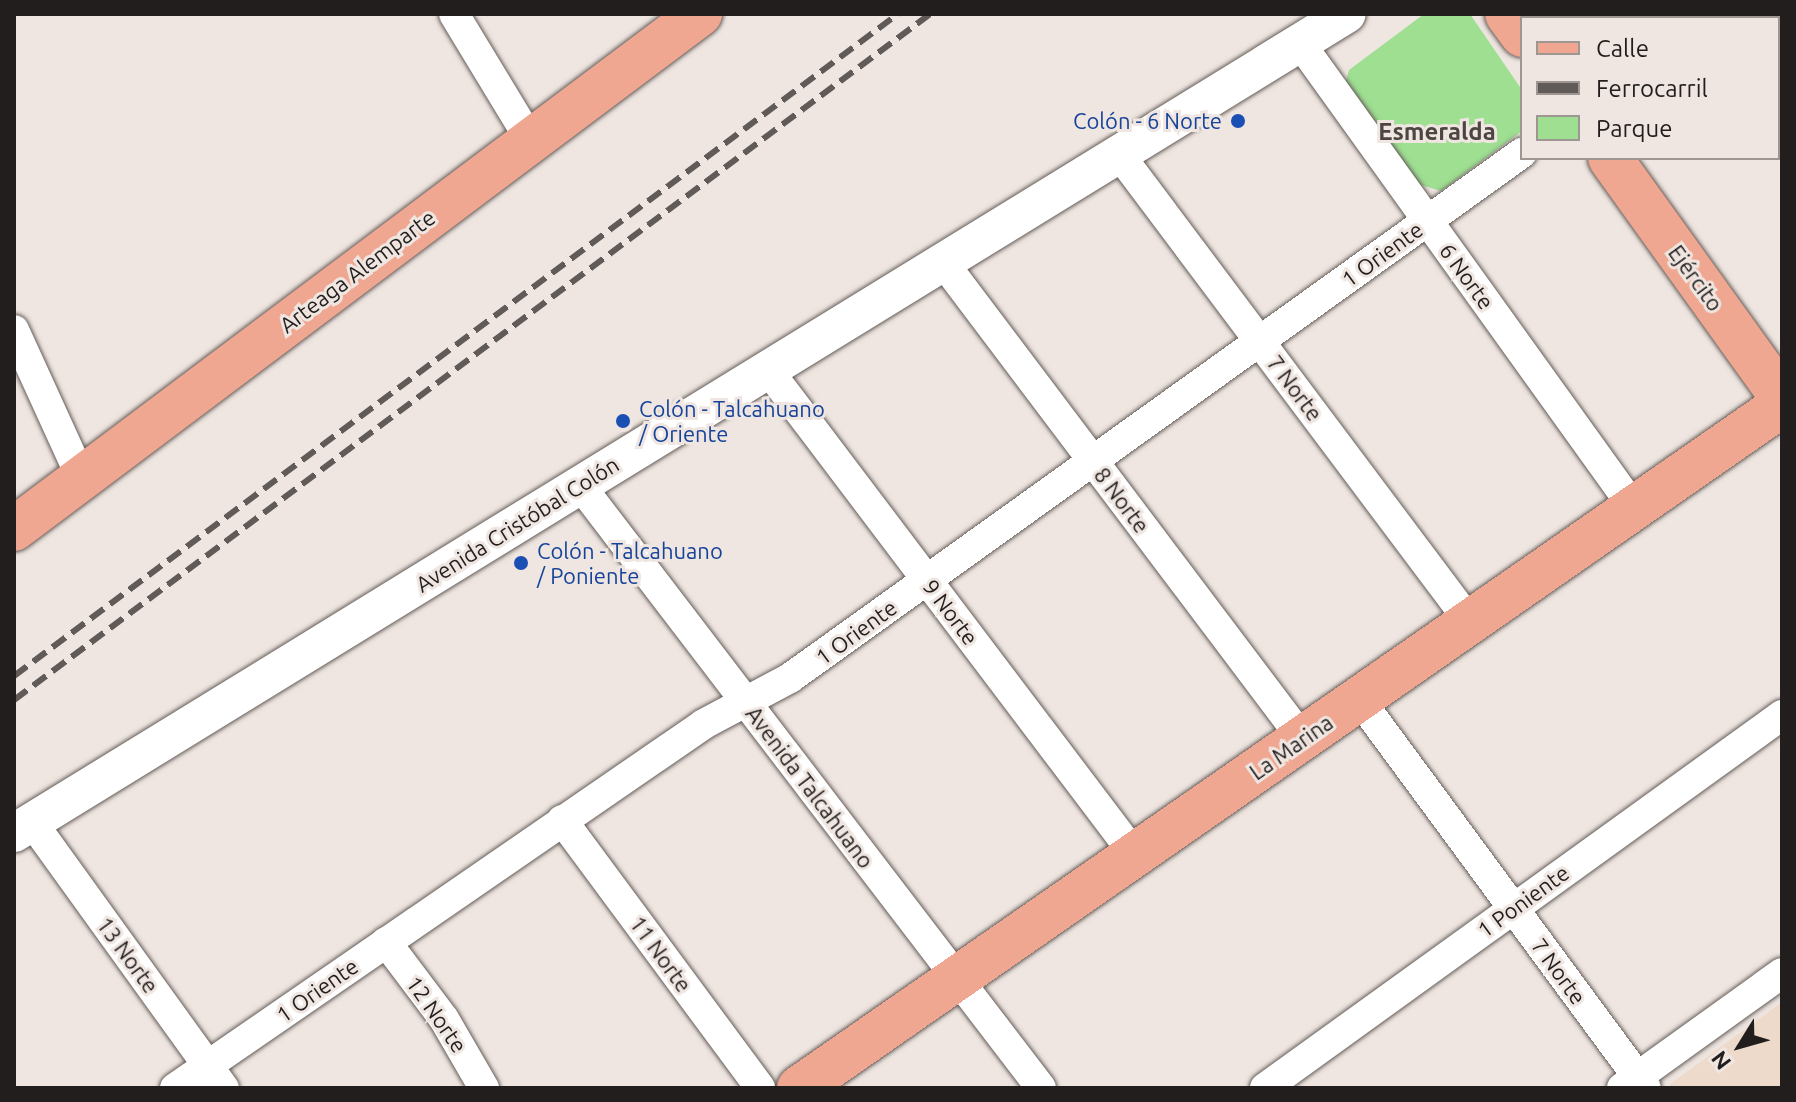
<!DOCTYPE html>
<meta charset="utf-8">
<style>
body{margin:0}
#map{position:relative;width:1796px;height:1102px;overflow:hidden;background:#efe6e1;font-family:Ubuntu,sans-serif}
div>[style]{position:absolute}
.education>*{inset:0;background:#eddaca}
.green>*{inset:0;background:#9edf92}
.roads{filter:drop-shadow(0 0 2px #645c58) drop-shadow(0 0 2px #645c58)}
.minor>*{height:30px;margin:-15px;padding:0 15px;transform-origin:15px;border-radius:15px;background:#fff}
.tertiary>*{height:38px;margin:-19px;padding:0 19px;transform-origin:19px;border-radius:19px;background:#fff}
.primary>*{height:44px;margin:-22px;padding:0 22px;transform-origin:22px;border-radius:22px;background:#f0a791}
.rail>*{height:6px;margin-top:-3px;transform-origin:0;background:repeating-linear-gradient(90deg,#605a58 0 16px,transparent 0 24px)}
.dots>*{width:22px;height:22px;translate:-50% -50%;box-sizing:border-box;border:4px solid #efe6e1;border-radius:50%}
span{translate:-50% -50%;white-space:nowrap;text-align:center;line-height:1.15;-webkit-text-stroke:6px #efe6e1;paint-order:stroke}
.transit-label{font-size:22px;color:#164399}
.right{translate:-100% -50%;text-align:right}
.left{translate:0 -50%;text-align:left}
.street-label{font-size:22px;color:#221e1d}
.neighbourhood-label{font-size:24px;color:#4c4541;font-weight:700}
.frame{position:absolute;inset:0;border:16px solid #221e1d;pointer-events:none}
.legend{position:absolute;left:1520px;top:16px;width:260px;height:144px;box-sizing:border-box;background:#efe6e1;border:2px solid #9d9693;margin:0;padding:10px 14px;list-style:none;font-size:24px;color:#221e1d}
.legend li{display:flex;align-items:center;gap:16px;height:40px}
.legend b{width:40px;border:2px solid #9d9693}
.north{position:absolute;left:1700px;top:1006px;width:80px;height:80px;-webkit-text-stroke:6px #efe6e1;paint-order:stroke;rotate:233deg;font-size:22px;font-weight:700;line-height:32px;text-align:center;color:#221e1d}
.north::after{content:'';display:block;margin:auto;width:28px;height:36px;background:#221e1d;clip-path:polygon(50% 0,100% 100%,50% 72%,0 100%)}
</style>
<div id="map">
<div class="education">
<i style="clip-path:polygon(1782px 1002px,1782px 1088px,1670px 1088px,1670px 1084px)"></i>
</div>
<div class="green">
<i style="clip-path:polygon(1424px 14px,1470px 14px,1522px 90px,1522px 131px,1441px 191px,1414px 183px,1345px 84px,1349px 70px)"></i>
</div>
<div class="roads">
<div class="minor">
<i style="left:454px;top:14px;width:149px;rotate:58.8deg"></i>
<i style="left:1716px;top:18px;width:7px;rotate:-34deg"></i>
<i style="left:1300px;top:43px;width:573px;rotate:54.31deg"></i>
<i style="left:1778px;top:76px;width:7px;rotate:56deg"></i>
<i style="left:1119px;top:154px;width:585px;rotate:53.13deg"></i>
<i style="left:943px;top:262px;width:596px;rotate:52.98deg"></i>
<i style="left:14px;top:330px;width:164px;rotate:65.5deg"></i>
<i style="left:768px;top:370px;width:608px;rotate:52.89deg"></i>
<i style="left:580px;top:485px;width:759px;rotate:52.6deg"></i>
<i style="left:1359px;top:699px;width:483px;rotate:53.6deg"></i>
<i style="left:562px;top:820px;width:333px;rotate:53.5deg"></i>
<i style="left:32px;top:822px;width:328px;rotate:54.2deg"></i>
<i style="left:386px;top:942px;width:96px;rotate:53deg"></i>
<i style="left:444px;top:1019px;width:80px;rotate:59.9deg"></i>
<i style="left:175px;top:1088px;width:642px;rotate:-34.53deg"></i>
<i style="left:704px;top:724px;width:98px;rotate:-28.1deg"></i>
<i style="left:790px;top:678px;width:901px;rotate:-35.65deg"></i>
<i style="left:1265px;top:1088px;width:638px;rotate:-35.81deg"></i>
<i style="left:1622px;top:1088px;width:197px;rotate:-35.7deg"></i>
</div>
<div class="tertiary">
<i style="left:14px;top:833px;width:1564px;rotate:-31.57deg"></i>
</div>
<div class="primary">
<i style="left:1507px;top:14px;width:26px;rotate:54deg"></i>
<i style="left:1610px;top:158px;width:294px;rotate:54.3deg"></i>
<i style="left:14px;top:529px;width:858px;rotate:-36.9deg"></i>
<i style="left:799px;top:1088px;width:1197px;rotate:-34.79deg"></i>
</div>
</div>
<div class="rail">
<i style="left:14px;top:676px;width:1104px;rotate:-36.83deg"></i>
<i style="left:14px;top:700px;width:1144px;rotate:-36.83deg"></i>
</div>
<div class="dots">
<i style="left:1238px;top:121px;background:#1a4fb4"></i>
<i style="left:623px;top:421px;background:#1a4fb4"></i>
<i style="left:521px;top:563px;background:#1a4fb4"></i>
</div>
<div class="transit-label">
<span class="right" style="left:1222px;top:121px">Colón - 6 Norte</span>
<span class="left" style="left:639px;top:421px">Colón - Talcahuano<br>/ Oriente</span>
<span class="left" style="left:537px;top:563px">Colón - Talcahuano<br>/ Poniente</span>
</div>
<div class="street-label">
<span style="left:1382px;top:254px;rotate:-36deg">1 Oriente</span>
<span style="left:357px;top:271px;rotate:-37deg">Arteaga Alemparte</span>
<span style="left:1467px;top:276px;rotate:54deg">6 Norte</span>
<span style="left:1696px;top:278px;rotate:54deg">Ejército</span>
<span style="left:1295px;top:388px;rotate:53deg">7 Norte</span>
<span style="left:1122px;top:500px;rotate:53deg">8 Norte</span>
<span style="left:517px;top:524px;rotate:-32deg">Avenida Cristóbal Colón</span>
<span style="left:951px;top:612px;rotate:53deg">9 Norte</span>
<span style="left:856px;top:632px;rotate:-36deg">1 Oriente</span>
<span style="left:1291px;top:747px;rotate:-35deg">La Marina</span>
<span style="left:810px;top:787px;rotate:53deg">Avenida Talcahuano</span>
<span style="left:1523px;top:901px;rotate:-36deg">1 Poniente</span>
<span style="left:661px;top:954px;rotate:54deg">11 Norte</span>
<span style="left:128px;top:955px;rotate:54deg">13 Norte</span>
<span style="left:1559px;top:971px;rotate:54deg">7 Norte</span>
<span style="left:317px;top:990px;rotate:-35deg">1 Oriente</span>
<span style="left:437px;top:1014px;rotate:55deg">12 Norte</span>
</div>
<div class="neighbourhood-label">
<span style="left:1437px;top:132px">Esmeralda</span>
</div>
<div class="frame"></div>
<ul class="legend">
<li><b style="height:10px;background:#f0a791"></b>Calle</li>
<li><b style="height:10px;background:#605a58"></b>Ferrocarril</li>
<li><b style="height:22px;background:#9edf92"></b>Parque</li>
</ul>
<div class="north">N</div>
</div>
